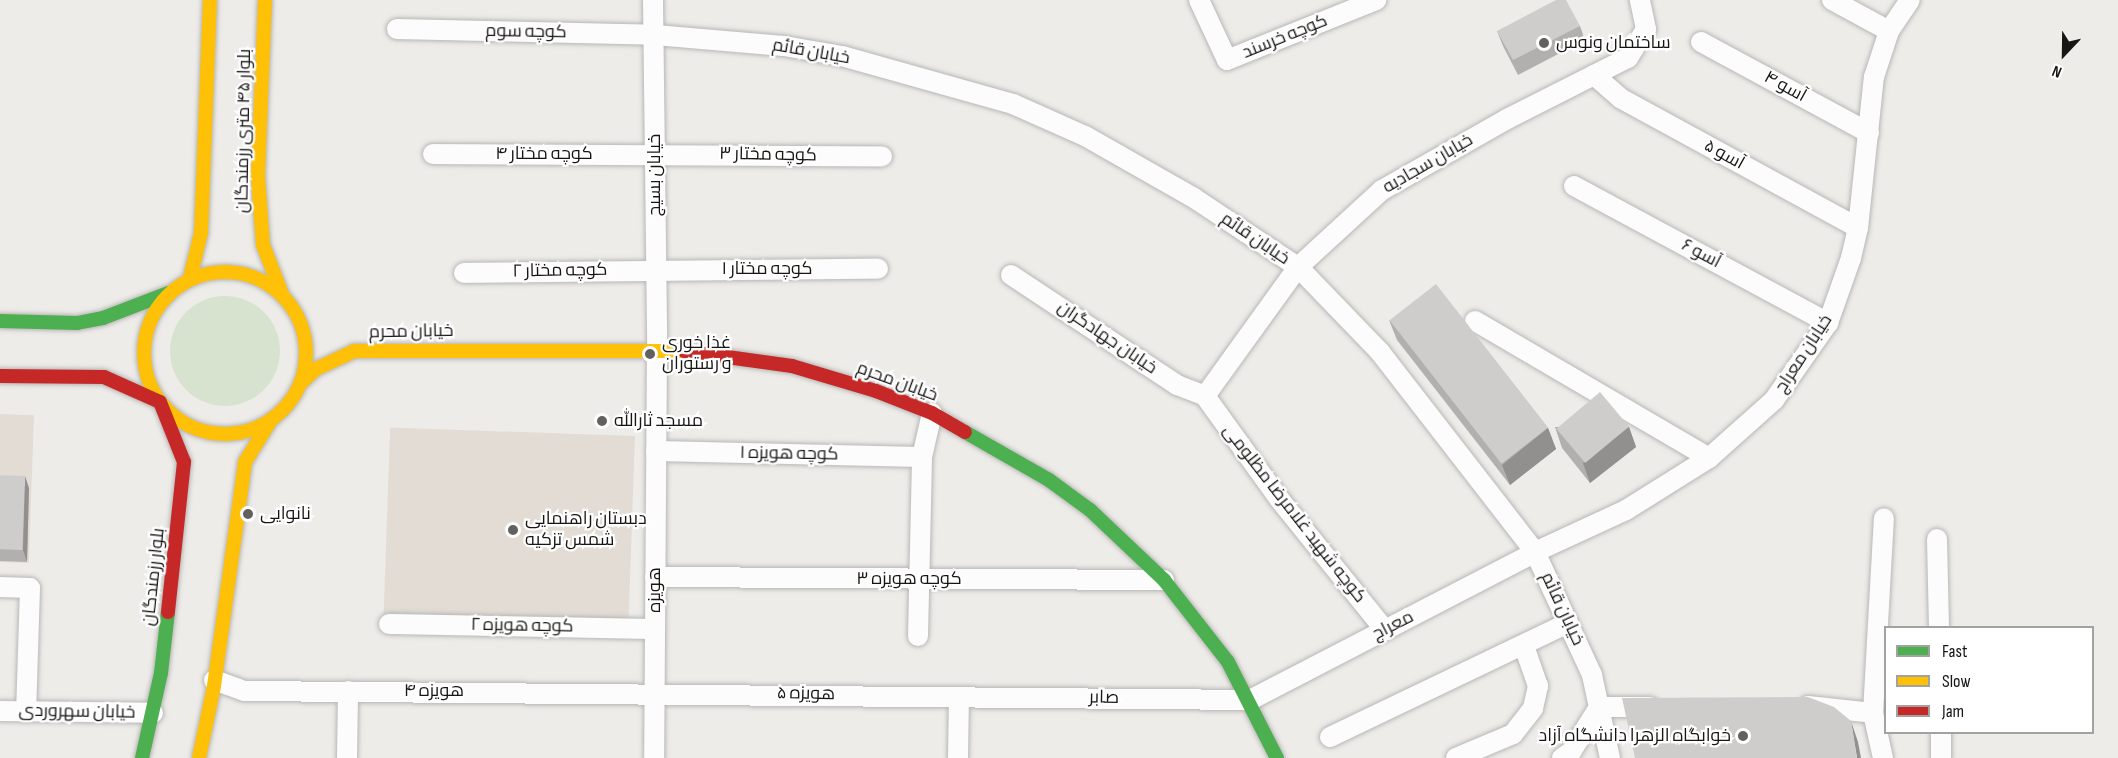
<!DOCTYPE html>
<meta charset="utf-8">
<style>
body{margin:0}
#map{position:relative;width:2118px;height:758px;overflow:hidden;background:#eeece9;font-family:"Sofia Sans Condensed",Cairo,sans-serif}
div>[style]{position:absolute}
.built>*{inset:0;background:#e2dcd5;transform-origin:0 0}
.green>*{inset:0;background:#d8e3cf}
.round{border-radius:50%}
.roads{filter:drop-shadow(0 0 2px #b8b7b5) drop-shadow(0 0 2px #b8b7b5)}
.street>*{height:20px;margin:-10px;padding:0 10px;transform-origin:10px;border-radius:10px;background:#fcfcfc}
.fast>*{height:14px;margin:-7px;padding:0 7px;transform-origin:7px;border-radius:7px;background:#4caf50}
.slow>*{height:14px;margin:-7px;padding:0 7px;transform-origin:7px;border-radius:7px;background:#ffc107}
.slow>.ring{margin:-7px;padding:0;box-sizing:content-box;background:none;border:14px solid #ffc107;border-radius:50%}
.jam>*{height:14px;margin:-7px;padding:0 7px;transform-origin:7px;border-radius:7px;background:#c62828}
.wall>*{inset:0;background:#b2b0af}
.shaded-wall>*{inset:0;background:#91908f}
.building>*{inset:0;background:#cfcdcc;transform-origin:0 0}
.dots>*{width:16px;height:16px;translate:-50% -50%;box-sizing:border-box;border:3px solid #fff;border-radius:50%}
span{translate:-50% -50%;white-space:nowrap;text-align:center;line-height:1.15;-webkit-text-stroke:4.5px #fff;paint-order:stroke}
.street-label{font-size:18px;color:#171615}
.poi-label{font-size:18px;color:#171615}
.left{translate:0 -50%;text-align:left}
.right{translate:-100% -50%;text-align:right}
.legend{position:absolute;left:1884px;top:626px;width:210px;height:108px;box-sizing:border-box;background:#fff;border:2px solid #a2a2a1;margin:0;padding:8px 10px;list-style:none;font-size:18px;color:#171615}
.legend li{display:flex;align-items:center;gap:12px;height:30px}
.legend b{width:30px;border:2px solid #a2a2a1}
.north{position:absolute;left:2034px;top:24px;width:60px;height:60px;-webkit-text-stroke:4px #fff;paint-order:stroke;rotate:202deg;font-size:16px;font-weight:700;line-height:24px;text-align:center;color:#171615}
.north::after{content:'';display:block;margin:auto;width:21px;height:27px;background:#171615;clip-path:polygon(50% 0,100% 100%,50% 72%,0 100%)}
</style>
<div id="map">
<div class="built">
<i style="left:0;top:414px;width:34px;height:148px;rotate:2deg"></i>
<i style="left:635px;top:436px;width:190px;height:245px;rotate:92deg"></i>
</div>
<div class="green">
<i class="round" style="left:170px;top:296px;width:110px;height:110px"></i>
</div>
<div class="roads">
<div class="street">
<i style="left:653px;top:0;width:349px;rotate:89.3deg"></i>
<i style="left:657px;top:349px;width:409px;rotate:90.4deg"></i>
<i style="left:1199px;top:0;width:66px;rotate:65deg"></i>
<i style="left:1227px;top:60px;width:161px;rotate:-21.9deg"></i>
<i style="left:1832px;top:0;width:65px;rotate:28.5deg"></i>
<i style="left:397px;top:29px;width:258px;rotate:1.3deg"></i>
<i style="left:655px;top:35px;width:129px;rotate:4.9deg"></i>
<i style="left:784px;top:46px;width:59px;rotate:9.8deg"></i>
<i style="left:842px;top:56px;width:178px;rotate:15.7deg"></i>
<i style="left:1013px;top:104px;width:79px;rotate:24deg"></i>
<i style="left:1085px;top:136px;width:125px;rotate:29.6deg"></i>
<i style="left:1194px;top:198px;width:125px;rotate:33.6deg"></i>
<i style="left:1298px;top:267px;width:118px;rotate:46deg"></i>
<i style="left:1380px;top:352px;width:253px;rotate:52.2deg"></i>
<i style="left:1535px;top:552px;width:136px;rotate:65.1deg"></i>
<i style="left:1592px;top:675px;width:85px;rotate:77.8deg"></i>
<i style="left:1701px;top:42px;width:191px;rotate:28.4deg"></i>
<i style="left:1594px;top:75px;width:35px;rotate:41deg"></i>
<i style="left:1620px;top:98px;width:271px;rotate:28.6deg"></i>
<i style="left:433px;top:154px;width:449px;rotate:0.3deg"></i>
<i style="left:1574px;top:186px;width:289px;rotate:28.3deg"></i>
<i style="left:464px;top:273px;width:414px;rotate:-0.6deg"></i>
<i style="left:1011px;top:275px;width:199px;rotate:33.5deg"></i>
<i style="left:1177px;top:385px;width:30px;rotate:21deg"></i>
<i style="left:1475px;top:321px;width:271px;rotate:30.3deg"></i>
<i style="left:1205px;top:396px;width:159px;rotate:-54.2deg"></i>
<i style="left:1298px;top:267px;width:114px;rotate:-42.5deg"></i>
<i style="left:1382px;top:190px;width:144px;rotate:-29.6deg"></i>
<i style="left:1507px;top:119px;width:136px;rotate:-26.8deg"></i>
<i style="left:1628px;top:58px;width:34px;rotate:-58deg"></i>
<i style="left:1646px;top:29px;width:30px;rotate:-102deg"></i>
<i style="left:1205px;top:396px;width:128px;rotate:54.2deg"></i>
<i style="left:1280px;top:500px;width:167px;rotate:51.1deg"></i>
<i style="left:656px;top:451px;width:266px;rotate:1.3deg"></i>
<i style="left:1937px;top:539px;width:89px;rotate:88.7deg"></i>
<i style="left:655px;top:577px;width:509px;rotate:0.34deg"></i>
<i style="left:0;top:587px;width:30px;rotate:2deg"></i>
<i style="left:30px;top:588px;width:124px;rotate:91.8deg"></i>
<i style="left:389px;top:624px;width:266px;rotate:1.1deg"></i>
<i style="left:918px;top:636px;width:179px;rotate:-88.7deg"></i>
<i style="left:922px;top:457px;width:45px;rotate:-77.2deg"></i>
<i style="left:214px;top:680px;width:32px;rotate:20deg"></i>
<i style="left:244px;top:691px;width:1006px;rotate:0.51deg"></i>
<i style="left:1250px;top:700px;width:321px;rotate:-27.4deg"></i>
<i style="left:1535px;top:552px;width:100px;rotate:-24.8deg"></i>
<i style="left:1626px;top:510px;width:98px;rotate:-32.1deg"></i>
<i style="left:1709px;top:458px;width:87px;rotate:-41.7deg"></i>
<i style="left:1774px;top:400px;width:94px;rotate:-55deg"></i>
<i style="left:1828px;top:323px;width:69px;rotate:-70.5deg"></i>
<i style="left:1851px;top:258px;width:31px;rotate:-77deg"></i>
<i style="left:1858px;top:228px;width:152px;rotate:-84deg"></i>
<i style="left:1874px;top:77px;width:48px;rotate:-71.9deg"></i>
<i style="left:1889px;top:31px;width:37px;rotate:-56deg"></i>
<i style="left:1808px;top:706px;width:65px;rotate:6.1deg"></i>
<i style="left:1873px;top:713px;width:46px;rotate:77.5deg"></i>
<i style="left:0;top:711px;width:153px;rotate:0.7deg"></i>
<i style="left:1873px;top:713px;width:195px;rotate:-86.8deg"></i>
<i style="left:1941px;top:732px;width:26px;rotate:90deg"></i>
<i style="left:1330px;top:737px;width:264px;rotate:-25.6deg"></i>
<i style="left:347px;top:758px;width:67px;rotate:-89.1deg"></i>
<i style="left:958px;top:758px;width:61px;rotate:-89.1deg"></i>
<i style="left:1456px;top:758px;width:62px;rotate:-22.8deg"></i>
<i style="left:1513px;top:734px;width:33px;rotate:-52deg"></i>
<i style="left:1533px;top:708px;width:23px;rotate:-77deg"></i>
<i style="left:1538px;top:686px;width:42px;rotate:-109.3deg"></i>
<i style="left:1562px;top:758px;width:11px;rotate:-34deg"></i>
<i style="left:1571px;top:752px;width:53px;rotate:-58.1deg"></i>
<i style="left:1599px;top:707px;width:51px"></i>
</div>
<div class="fast">
<i style="left:0;top:321px;width:77px;rotate:1.5deg"></i>
<i style="left:77px;top:323px;width:26px;rotate:-11deg"></i>
<i style="left:103px;top:318px;width:70px;rotate:-21deg"></i>
<i style="left:965px;top:432px;width:97px;rotate:29.7deg"></i>
<i style="left:1049px;top:480px;width:51px;rotate:36.2deg"></i>
<i style="left:1090px;top:510px;width:102px;rotate:43.4deg"></i>
<i style="left:1164px;top:580px;width:104px;rotate:52deg"></i>
<i style="left:1228px;top:662px;width:108px;rotate:63deg"></i>
<i style="left:142px;top:758px;width:87px;rotate:-77.4deg"></i>
<i style="left:161px;top:673px;width:61px;rotate:-83.5deg"></i>
</div>
<div class="slow">
<i style="left:265px;top:0;width:177px;rotate:92.3deg"></i>
<i style="left:258px;top:177px;width:68px;rotate:85.8deg"></i>
<i style="left:263px;top:245px;width:53px;rotate:68.8deg"></i>
<i class="ring" style="left:144px;top:272px;width:148px;height:148px"></i>
<i style="left:190px;top:278px;width:46px;rotate:-76.3deg"></i>
<i style="left:201px;top:233px;width:233px;rotate:-87.8deg"></i>
<i style="left:301px;top:383px;width:21px;rotate:-43deg"></i>
<i style="left:316px;top:369px;width:42px;rotate:-25.3deg"></i>
<i style="left:354px;top:351px;width:330px"></i>
<i style="left:199px;top:758px;width:74px;rotate:-78.2deg"></i>
<i style="left:214px;top:686px;width:226px;rotate:-82.1deg"></i>
<i style="left:245px;top:462px;width:49px;rotate:-58.2deg"></i>
</div>
<div class="jam">
<i style="left:684px;top:351px;width:109px;rotate:7.9deg"></i>
<i style="left:792px;top:366px;width:88px;rotate:16.6deg"></i>
<i style="left:876px;top:391px;width:60px;rotate:21.4deg"></i>
<i style="left:932px;top:413px;width:38px;rotate:30deg"></i>
<i style="left:0;top:376px;width:104px;rotate:0.6deg"></i>
<i style="left:104px;top:377px;width:61px;rotate:24.1deg"></i>
<i style="left:160px;top:402px;width:65px;rotate:68.2deg"></i>
<i style="left:184px;top:462px;width:151px;rotate:96.1deg"></i>
</div>
</div>
<div class="wall">
<i style="clip-path:polygon(1580px 26px,1585px 40px,1518px 75px,1503px 46px,1497px 31px)"></i>
<i style="clip-path:polygon(1389px 320px,1548px 428px,1556px 449px,1510px 485px,1397px 340px)"></i>
<i style="clip-path:polygon(1555px 427px,1629px 427px,1636px 447px,1590px 483px,1562px 448px)"></i>
<i style="clip-path:polygon(0 477px,29px 488px,27px 562px,0 561px)"></i>
</div>
<div class="shaded-wall">
<i style="clip-path:polygon(1629px 427px,1636px 447px,1590px 483px,1583px 463px)"></i>
<i style="clip-path:polygon(1548px 428px,1556px 449px,1510px 485px,1502px 465px)"></i>
<i style="clip-path:polygon(25px 476px,29px 488px,27px 562px,23px 550px)"></i>
<i style="clip-path:polygon(1851px 721px,1858px 742px,1861px 758px,1857px 758px)"></i>
</div>
<div class="building">
<i style="clip-path:polygon(1556px 0,1566px 0,1580px 26px,1513px 60px,1497px 31px)"></i>
<i style="left:1436px;top:284px;width:182px;height:59px;rotate:52deg"></i>
<i style="left:1600px;top:392px;width:45px;height:57px;rotate:50deg"></i>
<i style="left:25px;top:476px;width:74px;height:25px;rotate:92deg"></i>
<i style="clip-path:polygon(1808px 697px,1834px 707px,1851px 721px,1857px 758px,1635px 758px,1622px 698px)"></i>
</div>
<div class="dots">
<i style="left:1544px;top:43px;background:#62615f"></i>
<i style="left:650px;top:354px;background:#62615f"></i>
<i style="left:602px;top:421px;background:#62615f"></i>
<i style="left:248px;top:514px;background:#62615f"></i>
<i style="left:513px;top:530px;background:#62615f"></i>
<i style="left:1743px;top:736px;background:#62615f"></i>
</div>
<div class="street-label">
<span style="left:526px;top:32px;rotate:1deg">کوچه سوم</span>
<span style="left:1285px;top:37px;rotate:-22deg">کوچه خرسند</span>
<span style="left:811px;top:52px;rotate:10deg">خیابان قائم</span>
<span style="left:1785px;top:87px;rotate:29deg">آسو ۴</span>
<span style="left:244px;top:131px;rotate:-89deg">بلوار ۴۵ متری رزمندگان</span>
<span style="left:544px;top:154px">کوچه مختار ۴</span>
<span style="left:768px;top:155px;rotate:1deg">کوچه مختار ۳</span>
<span style="left:1724px;top:155px;rotate:29deg">آسو ۵</span>
<span style="left:1428px;top:164px;rotate:-30deg">خیابان سجادیه</span>
<span style="left:655px;top:175px;rotate:-90deg">خیابان بسیج</span>
<span style="left:1255px;top:239px;rotate:34deg">خیابان قائم</span>
<span style="left:1701px;top:254px;rotate:28deg">آسو ۶</span>
<span style="left:767px;top:269px">کوچه مختار ۱</span>
<span style="left:560px;top:271px;rotate:-1deg">کوچه مختار ۲</span>
<span style="left:411px;top:332px;rotate:-1deg">خیابان محرم</span>
<span style="left:1107px;top:338px;rotate:34deg">خیابان جهادگران</span>
<span style="left:1804px;top:354px;rotate:-57deg">خیابان معراج</span>
<span style="left:897px;top:382px;rotate:20deg">خیابان محرم</span>
<span style="left:789px;top:454px;rotate:1deg">کوچه هویزه ۱</span>
<span style="left:1294px;top:514px;rotate:52deg">کوچه شهید غلامرضا مظلومی</span>
<span style="left:154px;top:577px;rotate:-84deg">بلوار رزمندگان</span>
<span style="left:909px;top:579px">کوچه هویزه ۳</span>
<span style="left:655px;top:590px;rotate:-90deg">هویزه</span>
<span style="left:1562px;top:609px;rotate:65deg">خیابان قائم</span>
<span style="left:522px;top:626px;rotate:1deg">کوچه هویزه ۲</span>
<span style="left:1393px;top:626px;rotate:-27deg">معراج</span>
<span style="left:434px;top:691px">هویزه ۴</span>
<span style="left:806px;top:694px;rotate:1deg">هویزه ۵</span>
<span style="left:1104px;top:698px;rotate:1deg">صابر</span>
<span style="left:77px;top:712px;rotate:1deg">خیابان سهروردی</span>
</div>
<div class="poi-label">
<span class="left" style="left:1556px;top:43px">ساختمان ونوس</span>
<span class="left" style="left:662px;top:354px">غذا خوری<br>و رستوران</span>
<span class="left" style="left:614px;top:421px">مسجد ثارالله</span>
<span class="left" style="left:260px;top:514px">نانوایی</span>
<span class="left" style="left:525px;top:530px">دبستان راهنمایی<br>شمس تزکیه</span>
<span class="right" style="left:1731px;top:736px">خوابگاه الزهرا دانشگاه آزاد</span>
</div>
<ul class="legend">
<li><b style="height:8px;background:#4caf50"></b>Fast</li>
<li><b style="height:8px;background:#ffc107"></b>Slow</li>
<li><b style="height:8px;background:#c62828"></b>Jam</li>
</ul>
<div class="north">N</div>
</div>
